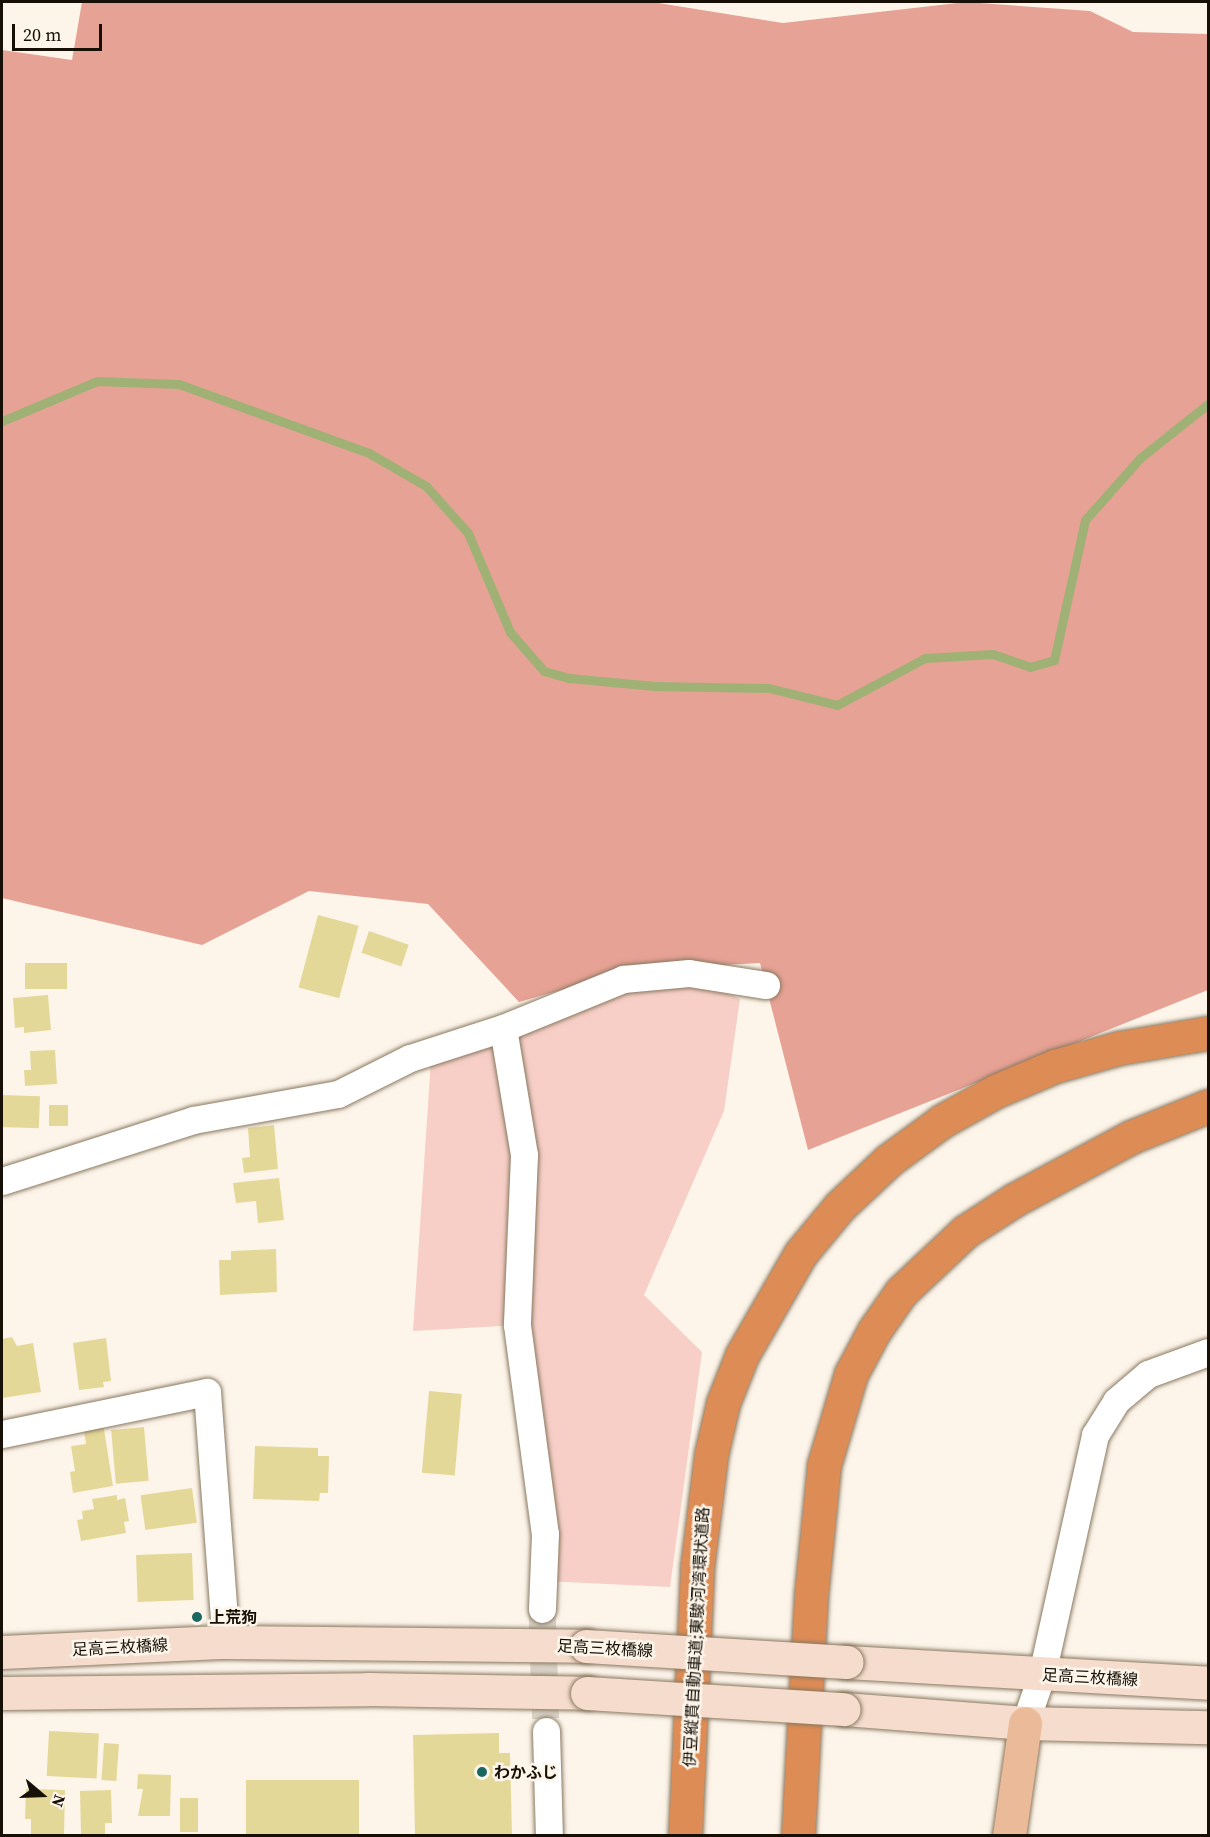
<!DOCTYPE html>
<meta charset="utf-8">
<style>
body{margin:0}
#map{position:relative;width:1210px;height:1837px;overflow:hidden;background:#fdf5ea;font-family:"Source Serif 4","Noto Sans JP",serif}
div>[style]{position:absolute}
.green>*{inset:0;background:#f7cfc7}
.forest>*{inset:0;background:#e6a295}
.stream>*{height:9px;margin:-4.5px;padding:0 4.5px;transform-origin:4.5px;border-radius:4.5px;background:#a0b175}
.building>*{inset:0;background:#e4d898;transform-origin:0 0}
.street-tunnel>*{height:27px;margin-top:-13.5px;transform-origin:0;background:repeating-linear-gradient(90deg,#dad3c8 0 27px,transparent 0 41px)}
.roads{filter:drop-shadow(0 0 2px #897860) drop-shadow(0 0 2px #897860)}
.street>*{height:27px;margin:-13.5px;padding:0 13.5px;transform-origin:13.5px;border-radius:13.5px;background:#fff}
.secondary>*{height:33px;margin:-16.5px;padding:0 16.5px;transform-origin:16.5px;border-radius:16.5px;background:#f5dccc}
.primary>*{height:33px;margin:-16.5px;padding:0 16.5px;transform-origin:16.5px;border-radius:16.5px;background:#ebba99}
.highway>*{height:33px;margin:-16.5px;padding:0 16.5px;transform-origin:16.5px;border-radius:16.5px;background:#de8c55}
.bridges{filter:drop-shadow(0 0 2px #897860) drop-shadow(0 0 2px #897860)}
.secondary-bridge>*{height:33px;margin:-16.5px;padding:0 16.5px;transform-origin:16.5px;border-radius:16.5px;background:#f5dccc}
.dots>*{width:16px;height:16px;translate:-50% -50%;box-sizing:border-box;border:3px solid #fdf5ea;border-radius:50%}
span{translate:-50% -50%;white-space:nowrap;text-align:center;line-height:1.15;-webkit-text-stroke:5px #fdf5ea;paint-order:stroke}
.poi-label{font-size:16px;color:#161007;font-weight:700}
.left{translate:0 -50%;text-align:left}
.street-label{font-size:16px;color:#161007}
.frame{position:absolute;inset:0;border:3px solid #161007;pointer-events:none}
.north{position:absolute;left:12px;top:1765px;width:60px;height:60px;-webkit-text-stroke:4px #fdf5ea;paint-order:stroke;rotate:109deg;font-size:16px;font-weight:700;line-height:24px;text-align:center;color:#161007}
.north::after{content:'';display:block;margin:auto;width:21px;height:27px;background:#161007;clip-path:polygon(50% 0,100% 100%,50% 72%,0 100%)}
.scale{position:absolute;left:12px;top:24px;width:90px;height:27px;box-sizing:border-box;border:3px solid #161007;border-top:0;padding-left:8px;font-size:18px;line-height:21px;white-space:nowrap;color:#161007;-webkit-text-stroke:4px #fdf5ea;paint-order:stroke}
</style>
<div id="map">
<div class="green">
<i style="clip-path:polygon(648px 984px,716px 987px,740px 999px,724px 1111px,644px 1295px,702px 1352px,670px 1587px,543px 1581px,517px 1325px,413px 1331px,431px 1059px)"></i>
</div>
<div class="forest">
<i style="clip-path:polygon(82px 2px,652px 2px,783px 23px,966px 2px,1090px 11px,1133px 32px,1208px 34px,1208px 990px,808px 1150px,760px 963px,631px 970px,519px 1002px,428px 904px,309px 891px,202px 945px,2px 898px,2px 50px,72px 60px)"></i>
</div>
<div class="stream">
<i style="left:2px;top:421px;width:103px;rotate:-22.8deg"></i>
<i style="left:97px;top:381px;width:82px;rotate:2.1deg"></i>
<i style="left:179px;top:384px;width:202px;rotate:20deg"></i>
<i style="left:369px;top:453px;width:66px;rotate:30.1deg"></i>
<i style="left:426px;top:486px;width:63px;rotate:48.2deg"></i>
<i style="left:468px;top:533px;width:108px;rotate:67deg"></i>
<i style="left:510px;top:632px;width:52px;rotate:48.9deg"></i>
<i style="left:544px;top:671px;width:26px;rotate:16deg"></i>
<i style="left:569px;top:678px;width:86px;rotate:5.3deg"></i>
<i style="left:655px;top:686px;width:114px;rotate:1deg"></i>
<i style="left:769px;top:688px;width:70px;rotate:14deg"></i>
<i style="left:837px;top:705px;width:100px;rotate:-28.1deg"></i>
<i style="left:925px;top:658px;width:68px;rotate:-3.4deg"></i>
<i style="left:993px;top:654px;width:39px;rotate:19deg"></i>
<i style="left:1030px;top:667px;width:25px;rotate:-16deg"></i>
<i style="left:1054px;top:660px;width:143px;rotate:-77.5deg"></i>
<i style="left:1085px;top:520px;width:83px;rotate:-48.4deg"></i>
<i style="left:1140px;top:458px;width:87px;rotate:-38.5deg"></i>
</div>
<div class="building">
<i style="left:318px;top:915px;width:42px;height:75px;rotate:15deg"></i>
<i style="left:369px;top:931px;width:42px;height:23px;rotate:19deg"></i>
<i style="left:67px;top:963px;width:26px;height:42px;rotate:90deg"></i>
<i style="clip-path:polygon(48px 995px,51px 1030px,24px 1033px,24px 1027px,15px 1028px,13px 998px)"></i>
<i style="clip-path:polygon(55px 1050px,57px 1084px,25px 1086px,24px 1070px,31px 1070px,30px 1051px)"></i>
<i style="left:2px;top:1095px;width:38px;height:32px;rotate:2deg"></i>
<i style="left:49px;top:1105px;width:19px;height:21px"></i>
<i style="clip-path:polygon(274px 1125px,278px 1169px,244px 1173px,242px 1158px,250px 1157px,248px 1128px)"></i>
<i style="clip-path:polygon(279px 1178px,284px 1220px,258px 1223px,256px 1201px,236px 1203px,233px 1183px)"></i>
<i style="clip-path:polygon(276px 1249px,277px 1292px,220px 1295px,219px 1260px,231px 1260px,231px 1251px)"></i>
<i style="clip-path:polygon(12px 1337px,17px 1346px,33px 1343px,41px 1392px,2px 1398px,2px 1339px)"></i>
<i style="clip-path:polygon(106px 1338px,111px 1381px,103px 1382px,104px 1387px,79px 1390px,73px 1343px)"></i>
<i style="left:429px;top:1391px;width:33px;height:82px;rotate:5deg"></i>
<i style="clip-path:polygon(103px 1423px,113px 1486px,73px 1493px,70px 1472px,75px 1471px,71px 1446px,86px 1444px,83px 1426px)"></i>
<i style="left:144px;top:1427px;width:54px;height:33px;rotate:85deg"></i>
<i style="clip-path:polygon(255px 1446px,318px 1448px,318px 1456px,329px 1456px,328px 1493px,320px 1493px,319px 1501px,253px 1499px)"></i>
<i style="left:192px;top:1488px;width:35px;height:52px;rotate:82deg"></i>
<i style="clip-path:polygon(117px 1495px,117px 1500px,125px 1498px,129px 1521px,124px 1522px,126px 1533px,81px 1541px,77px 1520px,83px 1519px,82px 1511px,94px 1509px,92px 1499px)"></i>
<i style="left:192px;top:1553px;width:47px;height:56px;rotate:88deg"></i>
<i style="left:49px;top:1731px;width:50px;height:45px;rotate:3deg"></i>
<i style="clip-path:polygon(499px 1733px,499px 1753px,510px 1753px,512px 1835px,415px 1836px,413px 1735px)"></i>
<i style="left:104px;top:1743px;width:15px;height:37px;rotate:4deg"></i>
<i style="clip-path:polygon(138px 1774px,171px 1775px,170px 1816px,138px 1816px,143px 1789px,137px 1789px)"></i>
<i style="left:246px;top:1780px;width:113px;height:56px"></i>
<i style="clip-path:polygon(26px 1789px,65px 1790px,64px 1836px,31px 1836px,31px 1819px,25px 1819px)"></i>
<i style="clip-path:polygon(111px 1790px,112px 1823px,105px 1823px,105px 1834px,81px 1834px,80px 1791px)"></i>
<i style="left:180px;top:1798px;width:18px;height:34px"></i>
</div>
<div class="street-tunnel">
<i style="left:542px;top:1609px;width:122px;rotate:88.1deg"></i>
</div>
<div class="roads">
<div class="street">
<i style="left:503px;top:1028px;width:130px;rotate:-22.2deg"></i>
<i style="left:623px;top:979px;width:66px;rotate:-5.2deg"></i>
<i style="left:689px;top:973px;width:78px;rotate:8.9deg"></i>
<i style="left:2px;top:1181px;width:201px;rotate:-17.7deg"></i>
<i style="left:193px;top:1120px;width:147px;rotate:-10.2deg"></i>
<i style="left:338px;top:1094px;width:80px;rotate:-26.6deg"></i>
<i style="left:410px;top:1058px;width:98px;rotate:-17.9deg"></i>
<i style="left:503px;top:1028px;width:129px;rotate:80.6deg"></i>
<i style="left:524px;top:1155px;width:170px;rotate:92.4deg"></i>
<i style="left:517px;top:1325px;width:211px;rotate:82.4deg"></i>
<i style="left:545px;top:1534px;width:75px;rotate:92.3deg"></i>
<i style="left:2px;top:1434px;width:209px;rotate:-11.6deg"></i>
<i style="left:207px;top:1392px;width:251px;rotate:85.7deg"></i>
<i style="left:1025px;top:1723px;width:52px;rotate:-70.9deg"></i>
<i style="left:1042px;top:1674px;width:245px;rotate:-77.5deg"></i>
<i style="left:1095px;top:1435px;width:40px;rotate:-58deg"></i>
<i style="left:1116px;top:1401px;width:42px;rotate:-40.2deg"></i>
<i style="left:1148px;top:1374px;width:64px;rotate:-20.1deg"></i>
<i style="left:546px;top:1731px;width:105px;rotate:88.4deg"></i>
</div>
<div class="secondary">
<i style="left:2px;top:1652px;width:224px;rotate:-2.6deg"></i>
<i style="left:226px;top:1642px;width:360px;rotate:0.6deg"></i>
<i style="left:847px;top:1662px;width:362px;rotate:3.3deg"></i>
<i style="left:2px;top:1693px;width:366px;rotate:-0.6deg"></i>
<i style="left:368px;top:1689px;width:219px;rotate:1deg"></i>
<i style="left:844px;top:1709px;width:182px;rotate:4.4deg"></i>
<i style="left:1025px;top:1723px;width:183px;rotate:1.3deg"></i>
</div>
<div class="primary">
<i style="left:1009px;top:1836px;width:114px;rotate:-81.9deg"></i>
</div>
<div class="highway">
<i style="left:685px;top:1836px;width:268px;rotate:-87.4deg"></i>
<i style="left:697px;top:1568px;width:114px;rotate:-82.9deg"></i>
<i style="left:711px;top:1455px;width:53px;rotate:-77deg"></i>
<i style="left:723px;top:1403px;width:52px;rotate:-68.4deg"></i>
<i style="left:742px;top:1355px;width:118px;rotate:-60deg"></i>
<i style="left:801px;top:1253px;width:61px;rotate:-50.3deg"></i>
<i style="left:840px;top:1206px;width:67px;rotate:-43.2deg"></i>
<i style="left:889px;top:1160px;width:66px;rotate:-36.3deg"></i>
<i style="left:942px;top:1121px;width:62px;rotate:-29.1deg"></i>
<i style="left:996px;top:1091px;width:64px;rotate:-23deg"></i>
<i style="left:1055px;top:1066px;width:66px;rotate:-15.7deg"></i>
<i style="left:1119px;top:1048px;width:90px;rotate:-9.6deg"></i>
<i style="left:798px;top:1836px;width:241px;rotate:-86.9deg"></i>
<i style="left:811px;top:1595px;width:131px;rotate:-84.3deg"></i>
<i style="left:824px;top:1465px;width:95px;rotate:-73.5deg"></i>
<i style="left:851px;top:1374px;width:49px;rotate:-61.9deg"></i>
<i style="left:874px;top:1331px;width:47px;rotate:-55.3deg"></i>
<i style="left:901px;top:1292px;width:89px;rotate:-43.2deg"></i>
<i style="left:966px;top:1231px;width:57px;rotate:-32.9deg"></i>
<i style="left:1014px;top:1200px;width:133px;rotate:-28.3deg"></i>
<i style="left:1131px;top:1137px;width:83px;rotate:-21.9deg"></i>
</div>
</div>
<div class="bridges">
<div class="secondary-bridge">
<i style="left:586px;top:1646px;width:261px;rotate:3.5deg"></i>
<i style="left:587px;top:1693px;width:257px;rotate:3.6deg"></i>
</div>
</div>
<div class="dots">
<i style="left:197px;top:1617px;background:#1a6661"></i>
<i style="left:482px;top:1772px;background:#1a6661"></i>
</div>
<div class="poi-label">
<span class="left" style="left:209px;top:1617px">上荒狗</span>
<span class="left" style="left:494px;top:1772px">わかふじ</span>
</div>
<div class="street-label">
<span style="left:696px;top:1637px;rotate:-87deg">伊豆縦貫自動車道;東駿河湾環状道路</span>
<span style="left:120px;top:1647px;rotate:-3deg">足高三枚橋線</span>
<span style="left:605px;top:1648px;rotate:3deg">足高三枚橋線</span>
<span style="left:1090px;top:1677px;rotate:3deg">足高三枚橋線</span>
</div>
<div class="frame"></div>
<div class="north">N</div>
<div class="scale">20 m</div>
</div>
